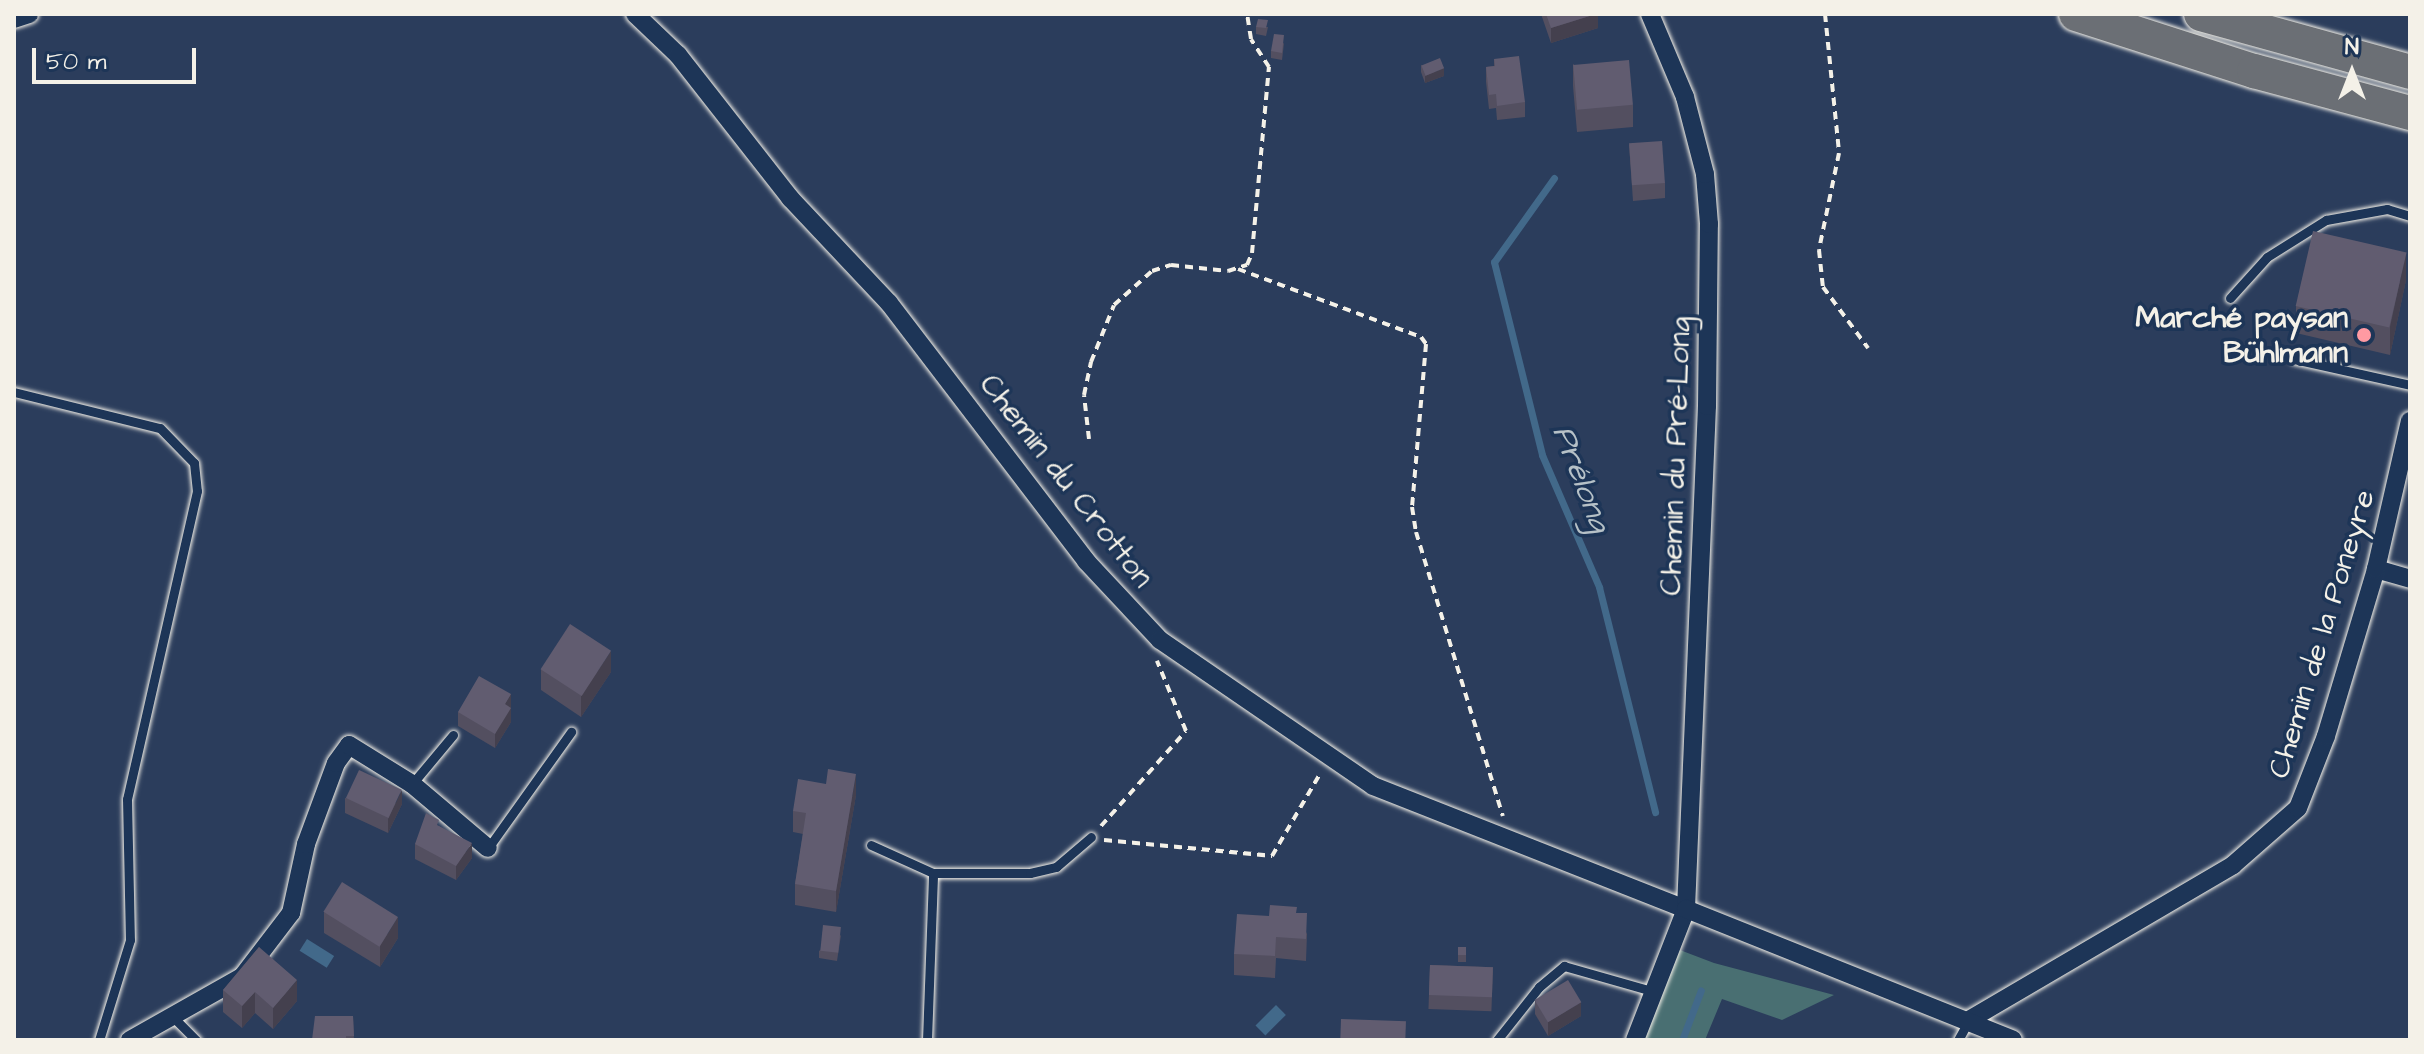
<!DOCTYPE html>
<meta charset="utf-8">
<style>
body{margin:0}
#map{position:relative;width:2424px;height:1054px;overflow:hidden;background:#2b3d5c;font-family:"Architects Daughter",sans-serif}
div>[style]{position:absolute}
.green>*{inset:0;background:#496f72}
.water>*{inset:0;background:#42698a;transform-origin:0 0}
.stream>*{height:7px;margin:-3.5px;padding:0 3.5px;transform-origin:3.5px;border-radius:3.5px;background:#42698a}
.path>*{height:4px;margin-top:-2px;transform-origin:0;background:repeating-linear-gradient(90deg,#f4f1e8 0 8px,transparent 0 14px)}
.roads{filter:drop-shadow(0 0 2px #f4f1e8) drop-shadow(0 0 2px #f4f1e8)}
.service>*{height:9px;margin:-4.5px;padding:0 4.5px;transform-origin:4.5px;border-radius:4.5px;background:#1d3557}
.minor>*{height:18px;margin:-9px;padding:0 9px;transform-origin:9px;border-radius:9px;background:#1d3557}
.motorway>*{height:34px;margin:-17px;padding:0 17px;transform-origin:17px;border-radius:17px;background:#6b6f75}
.wall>*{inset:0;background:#534f60;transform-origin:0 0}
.shaded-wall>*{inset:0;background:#44404e}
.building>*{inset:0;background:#615c70;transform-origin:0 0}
.dots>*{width:22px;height:22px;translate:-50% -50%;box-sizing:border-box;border:4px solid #1d3557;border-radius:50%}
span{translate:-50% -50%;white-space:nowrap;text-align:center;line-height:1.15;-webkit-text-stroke:7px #1d3557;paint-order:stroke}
.poi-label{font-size:30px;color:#f4f1e8;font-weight:700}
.right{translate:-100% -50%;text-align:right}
.street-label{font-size:30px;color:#f4f1e8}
.water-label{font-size:32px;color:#b6c1c7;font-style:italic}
.frame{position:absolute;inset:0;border:16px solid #f4f1e8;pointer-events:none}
.north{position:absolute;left:2312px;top:32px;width:80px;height:80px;-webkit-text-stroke:6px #1d3557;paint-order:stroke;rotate:0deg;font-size:22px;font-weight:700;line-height:32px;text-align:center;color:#f4f1e8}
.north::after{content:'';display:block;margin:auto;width:28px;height:36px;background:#f4f1e8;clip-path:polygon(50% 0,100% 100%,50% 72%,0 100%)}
.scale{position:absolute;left:32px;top:48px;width:164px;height:36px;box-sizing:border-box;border:4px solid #f4f1e8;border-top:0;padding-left:10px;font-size:24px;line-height:28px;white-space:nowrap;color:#f4f1e8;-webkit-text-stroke:6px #1d3557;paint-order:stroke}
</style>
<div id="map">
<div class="green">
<i style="clip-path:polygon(1672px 947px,1714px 963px,1834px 995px,1782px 1020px,1722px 999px,1705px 1040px,1635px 1040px)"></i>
</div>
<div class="water">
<i style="left:307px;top:939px;width:32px;height:14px;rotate:32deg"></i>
<i style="left:1276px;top:1005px;width:14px;height:29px;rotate:45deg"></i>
</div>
<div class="stream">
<i style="left:1554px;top:178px;width:103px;rotate:125.5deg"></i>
<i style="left:1494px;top:262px;width:199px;rotate:76deg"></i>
<i style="left:1542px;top:455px;width:144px;rotate:66.6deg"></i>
<i style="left:1599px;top:587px;width:232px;rotate:76deg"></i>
<i style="left:1682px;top:1040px;width:53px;rotate:-69.2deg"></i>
</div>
<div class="path">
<i style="left:1825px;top:14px;width:140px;rotate:84.2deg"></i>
<i style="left:1839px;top:153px;width:99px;rotate:101.7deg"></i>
<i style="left:1819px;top:250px;width:37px;rotate:84deg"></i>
<i style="left:1823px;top:287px;width:76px;rotate:53.6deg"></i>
<i style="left:1238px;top:269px;width:195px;rotate:20.4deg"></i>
<i style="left:1421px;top:337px;width:9px;rotate:54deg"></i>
<i style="left:1426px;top:344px;width:164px;rotate:94.9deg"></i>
<i style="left:1412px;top:507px;width:25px;rotate:81deg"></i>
<i style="left:1416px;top:532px;width:297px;rotate:73deg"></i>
<i style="left:1089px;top:439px;width:44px;rotate:-96.5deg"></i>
<i style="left:1084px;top:395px;width:34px;rotate:-78deg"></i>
<i style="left:1091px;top:362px;width:61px;rotate:-68deg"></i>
<i style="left:1114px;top:305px;width:51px;rotate:-41.8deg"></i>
<i style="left:1152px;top:271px;width:20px;rotate:-18deg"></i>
<i style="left:1171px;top:265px;width:57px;rotate:6deg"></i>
<i style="left:1228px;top:271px;width:20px;rotate:-18deg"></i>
<i style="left:1247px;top:265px;width:13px;rotate:-67deg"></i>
<i style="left:1252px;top:253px;width:187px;rotate:-84.8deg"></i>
<i style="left:1269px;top:67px;width:33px;rotate:-123deg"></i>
<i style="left:1251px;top:39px;width:25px;rotate:-99deg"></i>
<i style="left:1101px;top:826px;width:127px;rotate:-48.2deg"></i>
<i style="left:1186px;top:731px;width:76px;rotate:-112.5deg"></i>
<i style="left:1104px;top:840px;width:169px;rotate:5.4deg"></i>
<i style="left:1272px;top:856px;width:97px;rotate:-59.7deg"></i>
</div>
<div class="roads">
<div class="service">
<i style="left:2230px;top:298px;width:55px;rotate:-47.9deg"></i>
<i style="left:2267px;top:257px;width:70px;rotate:-32.1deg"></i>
<i style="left:2326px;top:220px;width:62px;rotate:-10.2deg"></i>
<i style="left:2387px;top:209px;width:24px;rotate:17deg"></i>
<i style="left:2294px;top:359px;width:119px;rotate:12.6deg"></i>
<i style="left:14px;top:392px;width:150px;rotate:13.9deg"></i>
<i style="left:160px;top:428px;width:49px;rotate:45.8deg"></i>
<i style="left:194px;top:463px;width:28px;rotate:84deg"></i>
<i style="left:197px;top:491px;width:316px;rotate:102.8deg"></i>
<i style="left:127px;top:799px;width:141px;rotate:88.8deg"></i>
<i style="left:130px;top:940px;width:105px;rotate:107.2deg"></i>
<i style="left:412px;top:784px;width:64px;rotate:-50.1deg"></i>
<i style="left:871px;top:845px;width:68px;rotate:24.3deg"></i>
<i style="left:488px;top:848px;width:143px;rotate:-54.4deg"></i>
<i style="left:173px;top:1017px;width:33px;rotate:45deg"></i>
<i style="left:927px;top:1040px;width:167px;rotate:-87.9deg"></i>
<i style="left:933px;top:873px;width:97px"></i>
<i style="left:1030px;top:873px;width:27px;rotate:-13deg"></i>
<i style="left:1056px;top:867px;width:46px;rotate:-40.6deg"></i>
<i style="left:1497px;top:1040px;width:68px;rotate:-51.6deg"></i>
<i style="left:1539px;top:987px;width:33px;rotate:-40deg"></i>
<i style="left:1564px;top:966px;width:95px;rotate:15.9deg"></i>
<i style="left:1958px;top:1040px;width:23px;rotate:-61deg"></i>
</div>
<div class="minor">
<i style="left:635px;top:14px;width:59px;rotate:43.6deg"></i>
<i style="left:678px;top:55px;width:182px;rotate:51.9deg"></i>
<i style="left:790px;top:198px;width:144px;rotate:46.7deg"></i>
<i style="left:889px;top:303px;width:325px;rotate:52.6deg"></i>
<i style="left:1086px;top:561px;width:108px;rotate:46.9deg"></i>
<i style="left:1160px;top:640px;width:258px;rotate:34.4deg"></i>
<i style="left:1373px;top:786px;width:336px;rotate:21.5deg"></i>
<i style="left:1686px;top:909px;width:503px;rotate:-87.61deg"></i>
<i style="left:1707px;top:406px;width:182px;rotate:-89.4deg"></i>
<i style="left:1709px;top:224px;width:50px;rotate:-94.6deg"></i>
<i style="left:1705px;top:174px;width:80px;rotate:-104.6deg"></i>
<i style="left:1685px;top:97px;width:90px;rotate:-112.9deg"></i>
<i style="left:14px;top:19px;width:16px;rotate:-18deg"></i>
<i style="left:2376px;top:569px;width:35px;rotate:16deg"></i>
<i style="left:1969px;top:1020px;width:306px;rotate:-30.4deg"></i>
<i style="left:2233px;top:865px;width:86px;rotate:-41.2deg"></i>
<i style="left:2298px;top:808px;width:77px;rotate:-68.7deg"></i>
<i style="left:2326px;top:736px;width:174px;rotate:-73.3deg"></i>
<i style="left:2376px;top:569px;width:152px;rotate:-77.1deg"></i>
<i style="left:130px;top:1040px;width:129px;rotate:-29.4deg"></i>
<i style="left:242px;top:977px;width:81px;rotate:-52.6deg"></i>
<i style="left:291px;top:913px;width:71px;rotate:-77.7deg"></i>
<i style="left:306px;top:844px;width:86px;rotate:-69.7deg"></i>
<i style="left:336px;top:763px;width:22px;rotate:-54deg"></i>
<i style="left:349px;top:745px;width:74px;rotate:31.8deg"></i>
<i style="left:412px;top:784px;width:99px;rotate:40.1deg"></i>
<i style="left:1635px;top:1040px;width:141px;rotate:-68.7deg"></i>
<i style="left:1686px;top:909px;width:352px;rotate:21.8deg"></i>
</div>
<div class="motorway">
<i style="left:2076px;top:14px;width:187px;rotate:17.8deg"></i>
<i style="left:2254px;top:71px;width:162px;rotate:15.1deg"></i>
<i style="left:2201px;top:14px;width:217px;rotate:15.5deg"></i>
</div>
</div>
<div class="wall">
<i style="clip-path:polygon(1541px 14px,1598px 14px,1598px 28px,1551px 43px)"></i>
<i style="clip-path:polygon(1256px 27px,1268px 27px,1266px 36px,1256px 34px)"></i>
<i style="clip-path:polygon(1284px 43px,1282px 60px,1271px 58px,1271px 51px)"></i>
<i style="clip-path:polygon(1494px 59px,1525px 102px,1525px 117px,1497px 120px,1496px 108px,1489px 109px,1486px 82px,1486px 67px,1494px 66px)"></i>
<i style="clip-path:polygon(1573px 64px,1633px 105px,1633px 127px,1577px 132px,1573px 86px)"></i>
<i style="clip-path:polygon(1421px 65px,1444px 76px,1425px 83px,1421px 72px)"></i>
<i style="clip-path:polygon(1629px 144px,1665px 183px,1665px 198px,1633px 201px)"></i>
<i style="clip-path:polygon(2406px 280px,2390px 355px,2296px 333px,2296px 306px)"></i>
<i style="clip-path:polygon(541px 669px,611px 672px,581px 717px,541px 690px)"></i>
<i style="clip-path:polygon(511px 694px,511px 722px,495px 748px,458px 726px,458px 712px)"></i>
<i style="clip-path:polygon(856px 795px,836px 912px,795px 905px,795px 884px,803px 834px,793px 832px,793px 811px)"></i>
<i style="clip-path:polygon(345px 798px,402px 804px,388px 833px,345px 813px)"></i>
<i style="clip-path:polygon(439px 826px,472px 858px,456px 880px,415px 859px,415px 844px)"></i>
<i style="clip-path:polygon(324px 912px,398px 938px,380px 967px,324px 933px)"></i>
<i style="clip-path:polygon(1297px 913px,1307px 934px,1306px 961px,1276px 958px,1275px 978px,1234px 975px,1234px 954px,1269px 916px)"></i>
<i style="clip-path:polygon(841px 935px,837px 961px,819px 958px,819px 951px)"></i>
<i style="clip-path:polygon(259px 947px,297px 1001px,273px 1029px,255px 1013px,242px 1028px,223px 1012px,223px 990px)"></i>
<i style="left:1458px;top:947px;width:8px;height:15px"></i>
<i style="left:1430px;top:965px;width:63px;height:44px;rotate:2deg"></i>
<i style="clip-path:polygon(1535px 1000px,1581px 1016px,1548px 1036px,1535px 1014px)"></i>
<i style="clip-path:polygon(353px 1016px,354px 1040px,312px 1040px)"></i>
</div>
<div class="shaded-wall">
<i style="clip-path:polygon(1596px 14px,1598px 14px,1598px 28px,1551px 43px,1551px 28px)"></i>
<i style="clip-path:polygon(1444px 68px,1444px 76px,1425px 83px,1425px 76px)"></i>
<i style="clip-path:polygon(2406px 253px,2406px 280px,2390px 355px,2390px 327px)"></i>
<i style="clip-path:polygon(611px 651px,611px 672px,581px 717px,581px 696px)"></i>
<i style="clip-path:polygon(511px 694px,511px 722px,495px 748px,495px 734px,505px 704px)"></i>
<i style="clip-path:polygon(856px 774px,856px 795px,836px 912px,836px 891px)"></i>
<i style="clip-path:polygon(402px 790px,402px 804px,388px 833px,388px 819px)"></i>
<i style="clip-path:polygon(472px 843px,472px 858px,456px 880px,456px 866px)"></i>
<i style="clip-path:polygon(398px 917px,398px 938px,380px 967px,380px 946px)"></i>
<i style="clip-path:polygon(297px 980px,297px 1001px,273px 1029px,273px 1008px)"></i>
<i style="clip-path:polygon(255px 992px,255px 1013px,242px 1028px,242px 1006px)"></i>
<i style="clip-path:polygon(1581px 1002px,1581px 1016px,1548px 1036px,1548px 1022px)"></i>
</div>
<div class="building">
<i style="clip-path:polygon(1546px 14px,1596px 14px,1551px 28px)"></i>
<i style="clip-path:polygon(1258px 19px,1268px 20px,1266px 28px,1256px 27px)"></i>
<i style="clip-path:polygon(1274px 34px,1284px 35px,1282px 53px,1271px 51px)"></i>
<i style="clip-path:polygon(1519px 56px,1525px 102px,1497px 106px,1496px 94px,1489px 95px,1486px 67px,1495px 66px,1494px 59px)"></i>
<i style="left:1440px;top:58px;width:11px;height:20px;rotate:68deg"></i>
<i style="left:1629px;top:60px;width:45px;height:56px;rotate:85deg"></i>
<i style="left:1662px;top:141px;width:42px;height:33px;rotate:86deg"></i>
<i style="left:2313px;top:231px;width:96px;height:77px;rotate:13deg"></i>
<i style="left:570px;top:624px;width:49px;height:54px;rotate:33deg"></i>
<i style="clip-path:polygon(479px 676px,511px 694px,505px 704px,511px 708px,495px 734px,458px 712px)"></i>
<i style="clip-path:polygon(828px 769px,856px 774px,836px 891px,795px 884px,806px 813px,793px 811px,798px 779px,826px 784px)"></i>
<i style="left:359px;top:770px;width:47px;height:31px;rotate:25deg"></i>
<i style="clip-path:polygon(426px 813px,439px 820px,437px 825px,472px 843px,456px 866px,415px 844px)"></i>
<i style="left:342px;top:882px;width:66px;height:35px;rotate:32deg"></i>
<i style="clip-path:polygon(1270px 905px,1297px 907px,1296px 913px,1307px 913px,1306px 939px,1276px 937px,1275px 956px,1234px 954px,1237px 914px,1269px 916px)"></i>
<i style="left:823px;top:925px;width:18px;height:26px;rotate:6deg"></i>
<i style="clip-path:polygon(259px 947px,297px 980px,273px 1008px,255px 992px,242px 1006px,223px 990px)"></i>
<i style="left:1458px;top:947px;width:8px;height:8px"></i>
<i style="left:1430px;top:965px;width:63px;height:30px;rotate:2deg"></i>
<i style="left:1568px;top:980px;width:26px;height:39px;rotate:59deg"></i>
<i style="clip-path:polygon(315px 1016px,353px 1016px,354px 1036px,346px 1036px,346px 1040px,312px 1040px)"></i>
<i style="left:1341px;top:1019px;width:65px;height:21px;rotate:2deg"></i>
</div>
<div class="dots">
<i style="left:2364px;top:335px;background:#ff9aa2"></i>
</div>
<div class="poi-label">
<span class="right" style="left:2348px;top:335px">Marché paysan<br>Bühlmann</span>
</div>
<div class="street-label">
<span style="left:1676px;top:456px;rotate:-88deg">Chemin du Pré-Long</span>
<span style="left:1066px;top:481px;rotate:52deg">Chemin du Crotton</span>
<span style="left:2322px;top:634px;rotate:-73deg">Chemin de la Poneyre</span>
</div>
<div class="water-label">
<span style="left:1581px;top:479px;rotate:69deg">Prélong</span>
</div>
<div class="frame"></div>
<div class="north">N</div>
<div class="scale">50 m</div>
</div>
